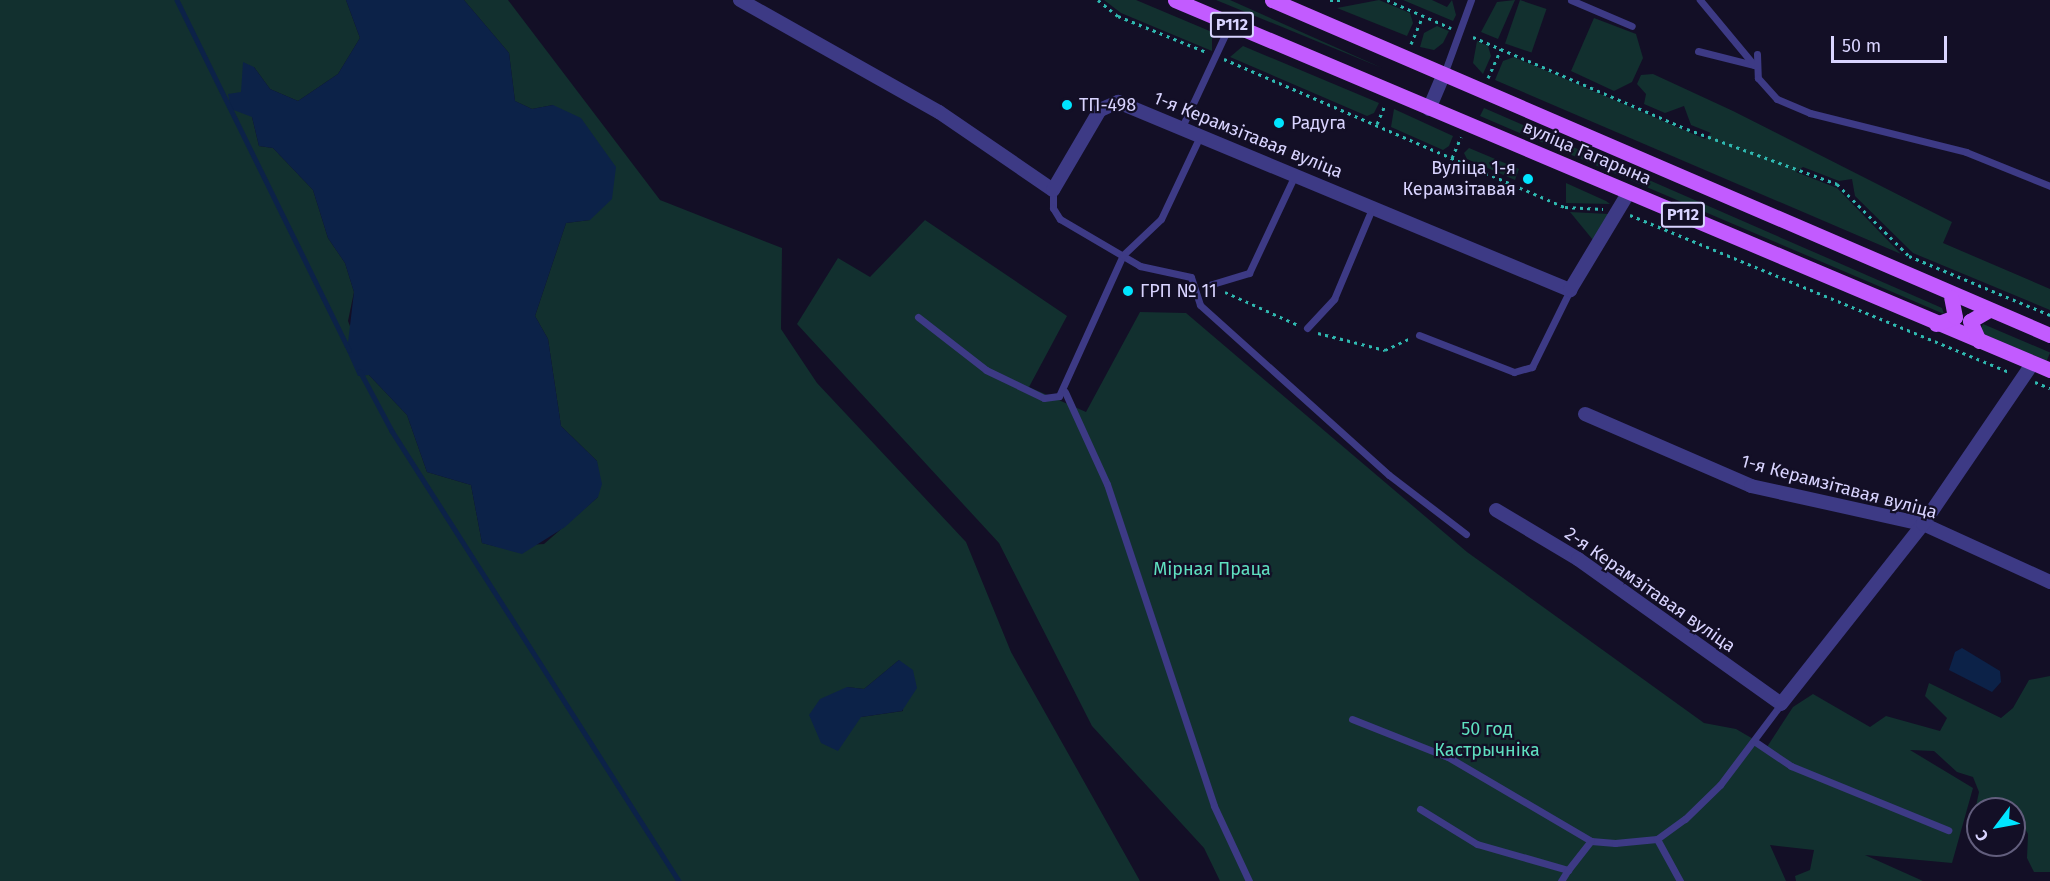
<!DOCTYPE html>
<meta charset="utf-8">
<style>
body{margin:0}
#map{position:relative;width:2050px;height:881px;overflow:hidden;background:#130f26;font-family:"Fira Sans",sans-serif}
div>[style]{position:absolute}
.green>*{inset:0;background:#12302f;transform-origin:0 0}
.water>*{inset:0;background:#0c2248}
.stream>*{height:4.5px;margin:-2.25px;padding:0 2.25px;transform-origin:2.25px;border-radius:2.25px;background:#0c2248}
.path>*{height:3px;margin-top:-1.5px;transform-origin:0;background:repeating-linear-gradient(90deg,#2fb8b0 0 3px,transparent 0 7.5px)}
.service>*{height:7px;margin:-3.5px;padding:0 3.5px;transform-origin:3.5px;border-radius:3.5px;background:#3d3a85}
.minor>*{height:14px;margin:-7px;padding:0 7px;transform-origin:7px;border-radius:7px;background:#3d3a85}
.primary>*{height:15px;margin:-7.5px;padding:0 7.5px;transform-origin:7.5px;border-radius:7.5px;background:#c25bff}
.dots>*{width:16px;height:16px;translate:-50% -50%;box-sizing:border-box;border:3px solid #130f26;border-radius:50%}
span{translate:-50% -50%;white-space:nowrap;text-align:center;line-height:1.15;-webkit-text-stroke:4.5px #130f26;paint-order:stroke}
.shield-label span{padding:2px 4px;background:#130f26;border:2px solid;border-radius:4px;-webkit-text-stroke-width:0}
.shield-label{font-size:16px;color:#d9d4ff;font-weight:700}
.poi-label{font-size:18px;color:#d9d4ff}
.left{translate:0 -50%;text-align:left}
.right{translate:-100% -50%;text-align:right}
.street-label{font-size:18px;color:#d9d4ff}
.park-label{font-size:18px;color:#5fe0c0}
.north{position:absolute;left:1966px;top:797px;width:60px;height:60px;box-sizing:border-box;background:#130f26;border:2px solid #625e7d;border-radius:50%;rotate:238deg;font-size:16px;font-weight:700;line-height:24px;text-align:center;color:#d9d4ff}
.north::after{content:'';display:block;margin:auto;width:21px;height:27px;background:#00e5ff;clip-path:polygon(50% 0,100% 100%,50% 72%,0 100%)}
.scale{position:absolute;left:1831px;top:36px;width:116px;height:27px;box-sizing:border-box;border:3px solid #d9d4ff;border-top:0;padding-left:8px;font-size:18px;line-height:21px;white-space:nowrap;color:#d9d4ff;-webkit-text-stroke:4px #130f26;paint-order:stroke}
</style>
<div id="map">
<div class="green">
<i style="clip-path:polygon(evenodd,0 0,346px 0,360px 38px,338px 74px,298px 101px,270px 89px,254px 67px,252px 117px,259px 146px,273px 148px,313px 190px,328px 238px,345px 263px,354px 292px,348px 321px,369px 375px,407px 415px,427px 472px,471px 485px,482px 543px,498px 547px,544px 544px,598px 497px,597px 461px,561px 426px,548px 339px,535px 316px,566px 223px,590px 220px,553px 105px,532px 109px,515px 101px,509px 53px,464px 0,508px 0,660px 200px,782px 248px,781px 329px,817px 383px,966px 542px,1011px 652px,1140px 881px,0 881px,0 0,899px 660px,903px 711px,861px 717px,847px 687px,864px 689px,899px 660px)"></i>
<i style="clip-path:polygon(1104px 0,1136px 0,1212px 32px,1212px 51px,1121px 13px)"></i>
<i style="clip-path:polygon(1216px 0,1230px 0,1382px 68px)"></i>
<i style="clip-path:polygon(1379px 0,1410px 13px,1413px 23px,1407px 36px,1337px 8px)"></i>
<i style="clip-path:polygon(1403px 0,1432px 0,1447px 7px,1452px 0,1456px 15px,1453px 21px)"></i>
<i style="clip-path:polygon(1515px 0,1498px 39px,1481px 32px,1497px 2px)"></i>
<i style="left:1520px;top:0;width:28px;height:46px;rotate:19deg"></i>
<i style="clip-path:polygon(1594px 18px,1636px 34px,1643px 58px,1632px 82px,1614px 91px,1571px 71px)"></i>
<i style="clip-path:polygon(1437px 26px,1449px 31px,1443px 43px,1434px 50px,1420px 47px,1424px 33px)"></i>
<i style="clip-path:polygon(1477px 41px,1488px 46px,1491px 56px,1483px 74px,1473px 63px)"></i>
<i style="clip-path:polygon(1243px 46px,1379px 103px,1374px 113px,1367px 116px,1230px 57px)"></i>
<i style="clip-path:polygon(1514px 57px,1705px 139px,1711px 133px,1691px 125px,1684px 106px,1665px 113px,1644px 104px,1646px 94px,1637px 84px,1641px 75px,1653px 74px,1733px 111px,1952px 222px,1943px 243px,2050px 289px,2050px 310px,1913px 253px,1855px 196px,1852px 179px,1839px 181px,1803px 167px,1796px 172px,1837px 188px,1901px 254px,1495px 80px,1503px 61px)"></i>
<i style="clip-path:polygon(1484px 108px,1942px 308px,1944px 314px,1480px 116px)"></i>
<i style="clip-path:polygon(1394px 109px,1453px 136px,1449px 146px,1443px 150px,1391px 127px)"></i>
<i style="clip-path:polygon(1469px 148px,1519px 169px,1515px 180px,1467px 159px,1464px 153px)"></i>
<i style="clip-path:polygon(1566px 183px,1606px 201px,1610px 204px,1566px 203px)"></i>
<i style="clip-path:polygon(1570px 212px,1609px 214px,1593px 240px)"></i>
<i style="clip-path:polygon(925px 220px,1067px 316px,1029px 387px,1086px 412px,1140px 312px,1186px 313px,1467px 552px,1704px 723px,1736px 729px,1767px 747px,1793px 707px,1813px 694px,1870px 727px,1886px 716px,1940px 731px,1947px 718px,1925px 696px,1929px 683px,2001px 718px,2013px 708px,2029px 680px,2050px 676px,2050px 872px,2034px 872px,2027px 858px,2028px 834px,2014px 809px,1978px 809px,1978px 817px,1974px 815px,1979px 792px,1973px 777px,1957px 772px,1934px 751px,1910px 750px,1973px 788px,1952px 863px,1865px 855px,1923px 881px,1796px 881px,1795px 876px,1810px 870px,1814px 850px,1770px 845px,1786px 881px,1220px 881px,1204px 848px,1092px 726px,999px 543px,797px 324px,838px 258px,870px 277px)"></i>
<i style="left:1983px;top:324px;width:73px;height:9px;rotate:23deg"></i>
</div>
<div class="water">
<i style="clip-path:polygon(346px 0,464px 0,509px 53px,515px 101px,532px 109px,553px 105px,581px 118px,616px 167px,612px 199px,590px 220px,566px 223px,535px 316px,548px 339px,561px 426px,597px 461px,602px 484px,598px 497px,565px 527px,522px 554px,482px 543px,471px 485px,427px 472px,407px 415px,369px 375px,358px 376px,347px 351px,354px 292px,345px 263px,328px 238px,313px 190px,273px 148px,259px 146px,252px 117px,231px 109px,228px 94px,241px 92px,243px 62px,254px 67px,270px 89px,298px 101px,338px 74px,360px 38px)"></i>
<i style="clip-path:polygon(1962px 648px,2000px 671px,2001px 682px,1992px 692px,1949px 670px,1955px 652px)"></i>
<i style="clip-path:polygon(899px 660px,913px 670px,917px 688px,902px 711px,861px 717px,838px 751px,821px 743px,809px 715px,820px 699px,847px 687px,864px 689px)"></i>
</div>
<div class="stream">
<i style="left:177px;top:0;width:390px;rotate:63.8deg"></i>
<i style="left:360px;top:371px;width:68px;rotate:61.9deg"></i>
<i style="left:392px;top:431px;width:534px;rotate:57.47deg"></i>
</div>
<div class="path">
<i style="left:1098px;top:0;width:26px;rotate:39deg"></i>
<i style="left:1118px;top:16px;width:95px;rotate:22.2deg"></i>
<i style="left:1330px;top:0;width:15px"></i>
<i style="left:1387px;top:0;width:70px;rotate:23.6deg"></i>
<i style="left:1473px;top:37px;width:233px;rotate:23.3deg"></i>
<i style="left:1687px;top:129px;width:160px;rotate:20.1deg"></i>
<i style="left:1837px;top:184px;width:102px;rotate:45deg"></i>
<i style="left:1909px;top:256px;width:153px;rotate:22.7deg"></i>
<i style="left:1411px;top:44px;width:30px;rotate:-67deg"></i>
<i style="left:1224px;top:59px;width:372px;rotate:23.5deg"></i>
<i style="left:1565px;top:207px;width:38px;rotate:3deg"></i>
<i style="left:1488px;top:78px;width:32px;rotate:-66deg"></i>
<i style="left:1377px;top:124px;width:21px;rotate:-67deg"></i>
<i style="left:1452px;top:158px;width:23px;rotate:-67deg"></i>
<i style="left:1630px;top:215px;width:410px;rotate:22.5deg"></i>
<i style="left:1225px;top:292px;width:80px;rotate:24.3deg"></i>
<i style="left:1318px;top:333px;width:69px;rotate:14.2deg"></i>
<i style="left:1385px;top:350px;width:26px;rotate:-25deg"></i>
<i style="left:2035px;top:382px;width:16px;rotate:22deg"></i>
</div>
<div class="service">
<i style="left:1571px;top:0;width:66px;rotate:23.1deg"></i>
<i style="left:1698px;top:51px;width:58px;rotate:14deg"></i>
<i style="left:1754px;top:65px;width:85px;rotate:-129.7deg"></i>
<i style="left:1757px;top:54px;width:24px;rotate:88deg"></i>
<i style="left:1758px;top:78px;width:28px;rotate:48deg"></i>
<i style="left:1777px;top:99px;width:36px;rotate:23deg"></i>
<i style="left:1810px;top:113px;width:161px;rotate:14deg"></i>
<i style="left:1966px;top:152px;width:91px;rotate:22deg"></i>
<i style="left:1444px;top:74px;width:79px;rotate:-70deg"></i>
<i style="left:1182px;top:127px;width:114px;rotate:-65deg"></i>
<i style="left:1053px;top:190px;width:18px;rotate:90deg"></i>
<i style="left:1053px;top:208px;width:13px;rotate:58deg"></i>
<i style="left:1060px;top:219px;width:93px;rotate:30.4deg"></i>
<i style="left:1140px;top:266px;width:52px;rotate:12.2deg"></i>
<i style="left:1191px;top:277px;width:29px;rotate:72deg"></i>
<i style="left:1200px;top:305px;width:254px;rotate:42deg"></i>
<i style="left:1389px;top:475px;width:97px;rotate:37.5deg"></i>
<i style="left:1209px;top:285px;width:42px;rotate:-16.7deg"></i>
<i style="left:1249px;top:273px;width:108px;rotate:-64.9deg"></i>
<i style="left:918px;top:317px;width:86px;rotate:37.9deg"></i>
<i style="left:986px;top:370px;width:64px;rotate:25.8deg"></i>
<i style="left:1044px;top:398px;width:15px;rotate:-8deg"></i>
<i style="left:1059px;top:396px;width:155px;rotate:-65.6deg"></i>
<i style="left:1123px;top:255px;width:52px;rotate:-43.5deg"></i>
<i style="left:1161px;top:219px;width:92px;rotate:-64.8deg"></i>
<i style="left:1307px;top:328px;width:40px;rotate:-47deg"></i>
<i style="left:1334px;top:299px;width:101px;rotate:-67.2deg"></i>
<i style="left:1419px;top:335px;width:102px;rotate:21.3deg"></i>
<i style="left:1514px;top:372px;width:19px;rotate:-16deg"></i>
<i style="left:1532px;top:367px;width:86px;rotate:-63.7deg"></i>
<i style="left:1065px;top:392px;width:101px;rotate:65.5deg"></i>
<i style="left:1107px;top:484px;width:339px;rotate:71.6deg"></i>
<i style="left:1214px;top:806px;width:83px;rotate:65deg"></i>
<i style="left:1352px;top:719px;width:103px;rotate:21.6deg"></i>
<i style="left:1448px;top:757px;width:166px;rotate:30.4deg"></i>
<i style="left:1591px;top:841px;width:24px;rotate:5deg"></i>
<i style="left:1615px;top:843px;width:42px;rotate:-5.4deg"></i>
<i style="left:1657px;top:839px;width:34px;rotate:-36deg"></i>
<i style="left:1685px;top:819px;width:49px;rotate:-44.2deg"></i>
<i style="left:1720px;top:785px;width:101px;rotate:-53deg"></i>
<i style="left:1754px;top:741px;width:45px;rotate:34deg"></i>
<i style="left:1791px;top:766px;width:170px;rotate:22.2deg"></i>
<i style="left:1420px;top:809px;width:67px;rotate:31.6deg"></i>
<i style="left:1477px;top:844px;width:95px;rotate:15.9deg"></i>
<i style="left:1568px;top:870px;width:37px;rotate:-52deg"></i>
<i style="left:1657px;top:839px;width:48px;rotate:61.3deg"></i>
<i style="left:1561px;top:881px;width:13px;rotate:-58deg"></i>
</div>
<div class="minor">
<i style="left:740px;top:0;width:228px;rotate:29.4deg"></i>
<i style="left:939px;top:112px;width:138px;rotate:34.4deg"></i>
<i style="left:1053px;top:190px;width:93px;rotate:-59.6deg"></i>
<i style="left:1100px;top:110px;width:20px;rotate:-24deg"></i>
<i style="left:1118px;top:102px;width:490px;rotate:22.6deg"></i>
<i style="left:1570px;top:290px;width:114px;rotate:-59deg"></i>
<i style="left:1429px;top:109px;width:38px;rotate:-67deg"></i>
<i style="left:1585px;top:414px;width:181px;rotate:23.4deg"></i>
<i style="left:1751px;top:486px;width:176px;rotate:12.5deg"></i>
<i style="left:1923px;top:524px;width:140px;rotate:24.5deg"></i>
<i style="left:1496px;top:510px;width:96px;rotate:30.9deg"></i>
<i style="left:1578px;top:559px;width:249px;rotate:35.5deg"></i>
<i style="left:1781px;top:704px;width:229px;rotate:-51.7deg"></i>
<i style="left:1923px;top:524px;width:195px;rotate:-55.7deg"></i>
</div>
<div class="primary">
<i style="left:1175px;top:0;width:950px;rotate:22.92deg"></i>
<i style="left:1272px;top:0;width:847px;rotate:23.3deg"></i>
<i style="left:1936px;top:324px;width:20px;rotate:-20deg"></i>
<i style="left:1955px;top:317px;width:20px;rotate:-101deg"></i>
<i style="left:1979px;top:341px;width:22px;rotate:-114deg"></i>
<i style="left:1970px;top:321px;width:20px;rotate:-30deg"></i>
</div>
<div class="dots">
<i style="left:1067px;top:105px;background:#00e5ff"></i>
<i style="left:1279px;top:123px;background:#00e5ff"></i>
<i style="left:1528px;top:179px;background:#00e5ff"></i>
<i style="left:1128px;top:291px;background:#00e5ff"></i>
</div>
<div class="shield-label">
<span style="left:1232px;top:25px">Р112</span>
<span style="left:1683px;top:215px">Р112</span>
</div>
<div class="poi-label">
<span class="left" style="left:1079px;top:105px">ТП-498</span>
<span class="left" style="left:1291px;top:123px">Радуга</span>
<span class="right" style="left:1516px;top:179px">Вуліца 1-я<br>Керамзітавая</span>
<span class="left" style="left:1140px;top:291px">ГРП № 11</span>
</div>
<div class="street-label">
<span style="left:1248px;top:135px;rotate:22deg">1-я Керамзітавая вуліца</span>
<span style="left:1587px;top:153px;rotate:23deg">вуліца Гагарына</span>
<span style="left:1839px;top:487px;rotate:15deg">1-я Керамзітавая вуліца</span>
<span style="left:1650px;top:590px;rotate:35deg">2-я Керамзітавая вуліца</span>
</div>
<div class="park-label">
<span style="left:1212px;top:569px">Мірная Праца</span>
<span style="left:1487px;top:740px">50 год<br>Кастрычніка</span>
</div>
<div class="north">С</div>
<div class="scale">50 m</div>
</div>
